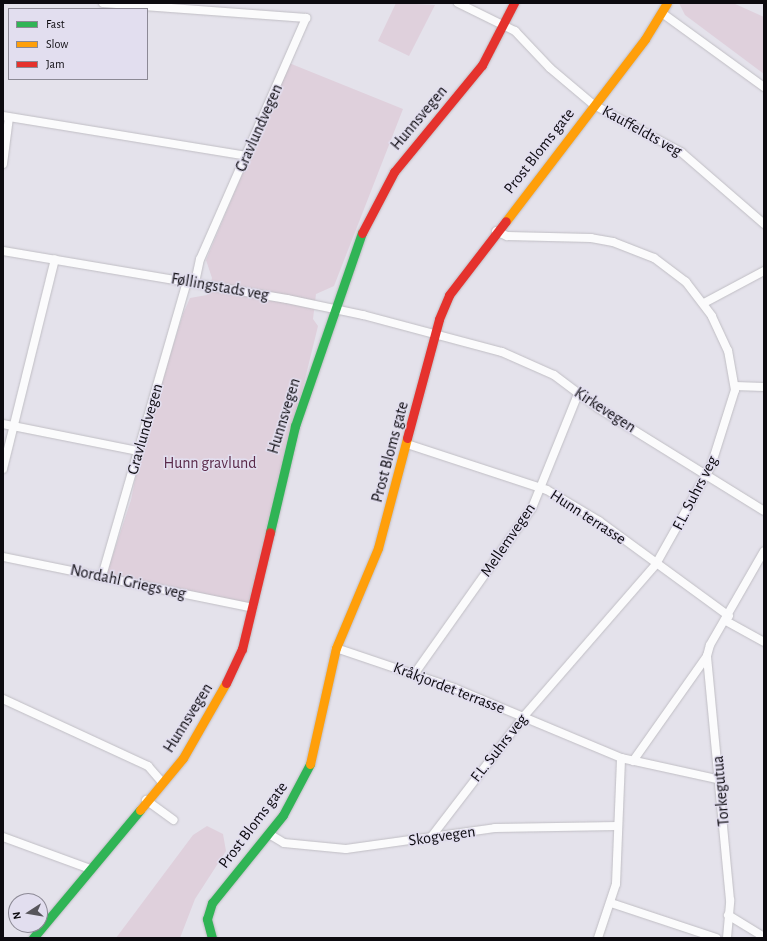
<!DOCTYPE html>
<meta charset="utf-8">
<style>
body{margin:0}
#map{position:relative;width:767px;height:941px;overflow:hidden;background:#e4e2eb;font-family:"Alegreya Sans",sans-serif}
div>[style]{position:absolute}
.green>*{inset:0;background:#dfd0dc}
.roads{filter:drop-shadow(0 0 1px #c0bec4) drop-shadow(0 0 1px #c0bec4)}
.street>*{height:8px;margin:-4px;padding:0 4px;transform-origin:4px;border-radius:4px;background:#fbfbfc}
.fast>*{height:9px;margin:-4.5px;padding:0 4.5px;transform-origin:4.5px;border-radius:4.5px;background:#30b455}
.slow>*{height:9px;margin:-4.5px;padding:0 4.5px;transform-origin:4.5px;border-radius:4.5px;background:#ff9f0a}
.jam>*{height:9px;margin:-4.5px;padding:0 4.5px;transform-origin:4.5px;border-radius:4.5px;background:#e5322d}
span{translate:-50% -50%;white-space:nowrap;text-align:center;line-height:1.15;-webkit-text-stroke:3px #e2deef;paint-order:stroke}
.street-label{font-size:16px;color:#0c0a0f}
.park-label{font-size:16px;color:#592949}
.frame{position:absolute;inset:0;border:4px solid #0c0a0f;pointer-events:none}
.legend{position:absolute;left:8px;top:8px;width:140px;height:72px;box-sizing:border-box;background:#e2deef;border:1px solid #8c8995;margin:0;padding:5px 7px;list-style:none;font-size:12px;color:#0c0a0f}
.legend li{display:flex;align-items:center;gap:8px;height:20px}
.legend b{width:20px;border:1px solid #8c8995}
.north{position:absolute;left:8px;top:893px;width:40px;height:40px;box-sizing:border-box;background:#e2deef;border:1px solid #8c8995;border-radius:50%;rotate:258deg;font-size:11px;font-weight:700;line-height:16px;text-align:center;color:#0c0a0f}
.north::after{content:'';display:block;margin:auto;width:14px;height:18px;background:#58565c;clip-path:polygon(50% 0,100% 100%,50% 72%,0 100%)}
</style>
<div id="map">
<div class="green">
<i style="clip-path:polygon(396px 3px,435px 5px,409px 56px,378px 41px)"></i>
<i style="clip-path:polygon(679px 3px,733px 3px,764px 17px,764px 74px,685px 15px)"></i>
<i style="clip-path:polygon(289px 63px,403px 109px,334px 286px,316px 294px,313px 319px,318px 326px,250px 604px,107px 573px,131px 500px,142px 445px,183px 314px,190px 298px,207px 295px,212px 278px,206px 260px)"></i>
<i style="clip-path:polygon(207px 826px,223px 834px,226px 851px,195px 899px,180px 938px,116px 938px,193px 835px)"></i>
</div>
<div class="roads">
<div class="street">
<i style="left:103px;top:3px;width:204px;rotate:4.2deg"></i>
<i style="left:306px;top:18px;width:263px;rotate:113.7deg"></i>
<i style="left:200px;top:259px;width:25px;rotate:102deg"></i>
<i style="left:458px;top:3px;width:64px;rotate:26.2deg"></i>
<i style="left:515px;top:31px;width:51px;rotate:46.6deg"></i>
<i style="left:550px;top:68px;width:57px;rotate:40.1deg"></i>
<i style="left:594px;top:105px;width:99px;rotate:28.4deg"></i>
<i style="left:681px;top:152px;width:110px;rotate:40.9deg"></i>
<i style="left:662px;top:13px;width:126px;rotate:36deg"></i>
<i style="left:3px;top:116px;width:247px;rotate:9.3deg"></i>
<i style="left:3px;top:164px;width:47px;rotate:-82.7deg"></i>
<i style="left:3px;top:251px;width:288px;rotate:9.6deg"></i>
<i style="left:287px;top:299px;width:78px;rotate:11.9deg"></i>
<i style="left:363px;top:315px;width:144px;rotate:14.9deg"></i>
<i style="left:502px;top:352px;width:57px;rotate:23.9deg"></i>
<i style="left:554px;top:375px;width:55px;rotate:36.9deg"></i>
<i style="left:598px;top:408px;width:195px;rotate:31.8deg"></i>
<i style="left:704px;top:303px;width:68px;rotate:-28.1deg"></i>
<i style="left:735px;top:386px;width:29px;rotate:2deg"></i>
<i style="left:3px;top:424px;width:138px;rotate:11.3deg"></i>
<i style="left:407px;top:444px;width:147px;rotate:18.2deg"></i>
<i style="left:547px;top:490px;width:61px;rotate:30.8deg"></i>
<i style="left:599px;top:521px;width:161px;rotate:36.2deg"></i>
<i style="left:3px;top:469px;width:216px;rotate:-76.1deg"></i>
<i style="left:3px;top:557px;width:255px;rotate:11.5deg"></i>
<i style="left:102px;top:576px;width:307px;rotate:-73.9deg"></i>
<i style="left:726px;top:621px;width:43px;rotate:28.9deg"></i>
<i style="left:336px;top:648px;width:125px;rotate:18.7deg"></i>
<i style="left:454px;top:688px;width:181px;rotate:22.7deg"></i>
<i style="left:621px;top:758px;width:102px;rotate:12.4deg"></i>
<i style="left:415px;top:673px;width:202px;rotate:-54.7deg"></i>
<i style="left:532px;top:508px;width:123px;rotate:-68deg"></i>
<i style="left:3px;top:699px;width:160px;rotate:24.8deg"></i>
<i style="left:148px;top:766px;width:20px;rotate:49deg"></i>
<i style="left:633px;top:761px;width:128px;rotate:-54.8deg"></i>
<i style="left:146px;top:800px;width:34px;rotate:36deg"></i>
<i style="left:269px;top:834px;width:17px;rotate:31deg"></i>
<i style="left:284px;top:843px;width:62px;rotate:5.5deg"></i>
<i style="left:346px;top:849px;width:150px;rotate:-8deg"></i>
<i style="left:495px;top:828px;width:123px;rotate:-0.9deg"></i>
<i style="left:432px;top:836px;width:151px;rotate:-52.5deg"></i>
<i style="left:524px;top:716px;width:201px;rotate:-49deg"></i>
<i style="left:656px;top:564px;width:112px;rotate:-60.7deg"></i>
<i style="left:711px;top:466px;width:80px;rotate:-72.5deg"></i>
<i style="left:735px;top:390px;width:40px;rotate:-100deg"></i>
<i style="left:728px;top:351px;width:38px;rotate:-115deg"></i>
<i style="left:712px;top:316px;width:43px;rotate:-127.4deg"></i>
<i style="left:686px;top:282px;width:40px;rotate:-143deg"></i>
<i style="left:654px;top:258px;width:44px;rotate:-158.7deg"></i>
<i style="left:613px;top:242px;width:22px;rotate:-170deg"></i>
<i style="left:591px;top:238px;width:84px;rotate:-178.6deg"></i>
<i style="left:507px;top:236px;width:12px;rotate:-156deg"></i>
<i style="left:3px;top:837px;width:93px;rotate:20.2deg"></i>
<i style="left:611px;top:903px;width:111px;rotate:18.4deg"></i>
<i style="left:728px;top:915px;width:42px;rotate:31.4deg"></i>
<i style="left:598px;top:938px;width:57px;rotate:-71.6deg"></i>
<i style="left:616px;top:884px;width:126px;rotate:-87.7deg"></i>
<i style="left:727px;top:938px;width:38px;rotate:-85deg"></i>
<i style="left:730px;top:900px;width:245px;rotate:-95.4deg"></i>
<i style="left:707px;top:656px;width:11px;rotate:-75deg"></i>
<i style="left:710px;top:645px;width:108px;rotate:-60.1deg"></i>
</div>
<div class="fast">
<i style="left:270px;top:532px;width:109px;rotate:-76.7deg"></i>
<i style="left:295px;top:426px;width:204px;rotate:-70.9deg"></i>
<i style="left:33px;top:938px;width:167px;rotate:-50.1deg"></i>
<i style="left:212px;top:938px;width:20px;rotate:-105deg"></i>
<i style="left:207px;top:919px;width:17px;rotate:-73deg"></i>
<i style="left:212px;top:903px;width:113px;rotate:-51.1deg"></i>
<i style="left:283px;top:815px;width:58px;rotate:-62.1deg"></i>
</div>
<div class="slow">
<i style="left:506px;top:221px;width:229px;rotate:-52.6deg"></i>
<i style="left:645px;top:39px;width:42px;rotate:-58.6deg"></i>
<i style="left:310px;top:764px;width:119px;rotate:-77.4deg"></i>
<i style="left:336px;top:648px;width:108px;rotate:-67.2deg"></i>
<i style="left:378px;top:548px;width:114px;rotate:-75.2deg"></i>
<i style="left:140px;top:810px;width:67px;rotate:-50.4deg"></i>
<i style="left:183px;top:758px;width:86px;rotate:-60.2deg"></i>
</div>
<div class="jam">
<i style="left:362px;top:233px;width:69px;rotate:-62.3deg"></i>
<i style="left:394px;top:172px;width:139px;rotate:-50.6deg"></i>
<i style="left:482px;top:65px;width:70px;rotate:-62.7deg"></i>
<i style="left:407px;top:438px;width:123px;rotate:-74.9deg"></i>
<i style="left:439px;top:319px;width:26px;rotate:-67deg"></i>
<i style="left:449px;top:295px;width:93px;rotate:-52.4deg"></i>
<i style="left:226px;top:683px;width:38px;rotate:-65deg"></i>
<i style="left:242px;top:649px;width:120px;rotate:-76.5deg"></i>
</div>
</div>
<div class="street-label">
<span style="left:419px;top:118px;rotate:-50deg">Hunnsvegen</span>
<span style="left:259px;top:128px;rotate:-66deg">Gravlundvegen</span>
<span style="left:642px;top:131px;rotate:29deg">Kauffeldts veg</span>
<span style="left:539px;top:151px;rotate:-52deg">Prost Bloms gate</span>
<span style="left:220px;top:287px;rotate:10deg">Føllingstads veg</span>
<span style="left:605px;top:410px;rotate:33deg">Kirkevegen</span>
<span style="left:284px;top:416px;rotate:-73deg">Hunnsvegen</span>
<span style="left:145px;top:429px;rotate:-74deg">Gravlundvegen</span>
<span style="left:390px;top:452px;rotate:-75deg">Prost Bloms gate</span>
<span style="left:695px;top:493px;rotate:-63deg">F.L. Suhrs veg</span>
<span style="left:588px;top:517px;rotate:33deg">Hunn terrasse</span>
<span style="left:508px;top:540px;rotate:-56deg">Mellemvegen</span>
<span style="left:128px;top:582px;rotate:12deg">Nordahl Griegs veg</span>
<span style="left:449px;top:688px;rotate:21deg">Kråkjordet terrasse</span>
<span style="left:188px;top:718px;rotate:-58deg">Hunnsvegen</span>
<span style="left:499px;top:748px;rotate:-52deg">F.L. Suhrs veg</span>
<span style="left:721px;top:791px;rotate:-95deg">Torkegutua</span>
<span style="left:253px;top:825px;rotate:-53deg">Prost Bloms gate</span>
<span style="left:442px;top:836px;rotate:-8deg">Skogvegen</span>
</div>
<div class="park-label">
<span style="left:210px;top:463px">Hunn gravlund</span>
</div>
<div class="frame"></div>
<ul class="legend">
<li><b style="height:5px;background:#30b455"></b>Fast</li>
<li><b style="height:5px;background:#ff9f0a"></b>Slow</li>
<li><b style="height:5px;background:#e5322d"></b>Jam</li>
</ul>
<div class="north">N</div>
</div>
